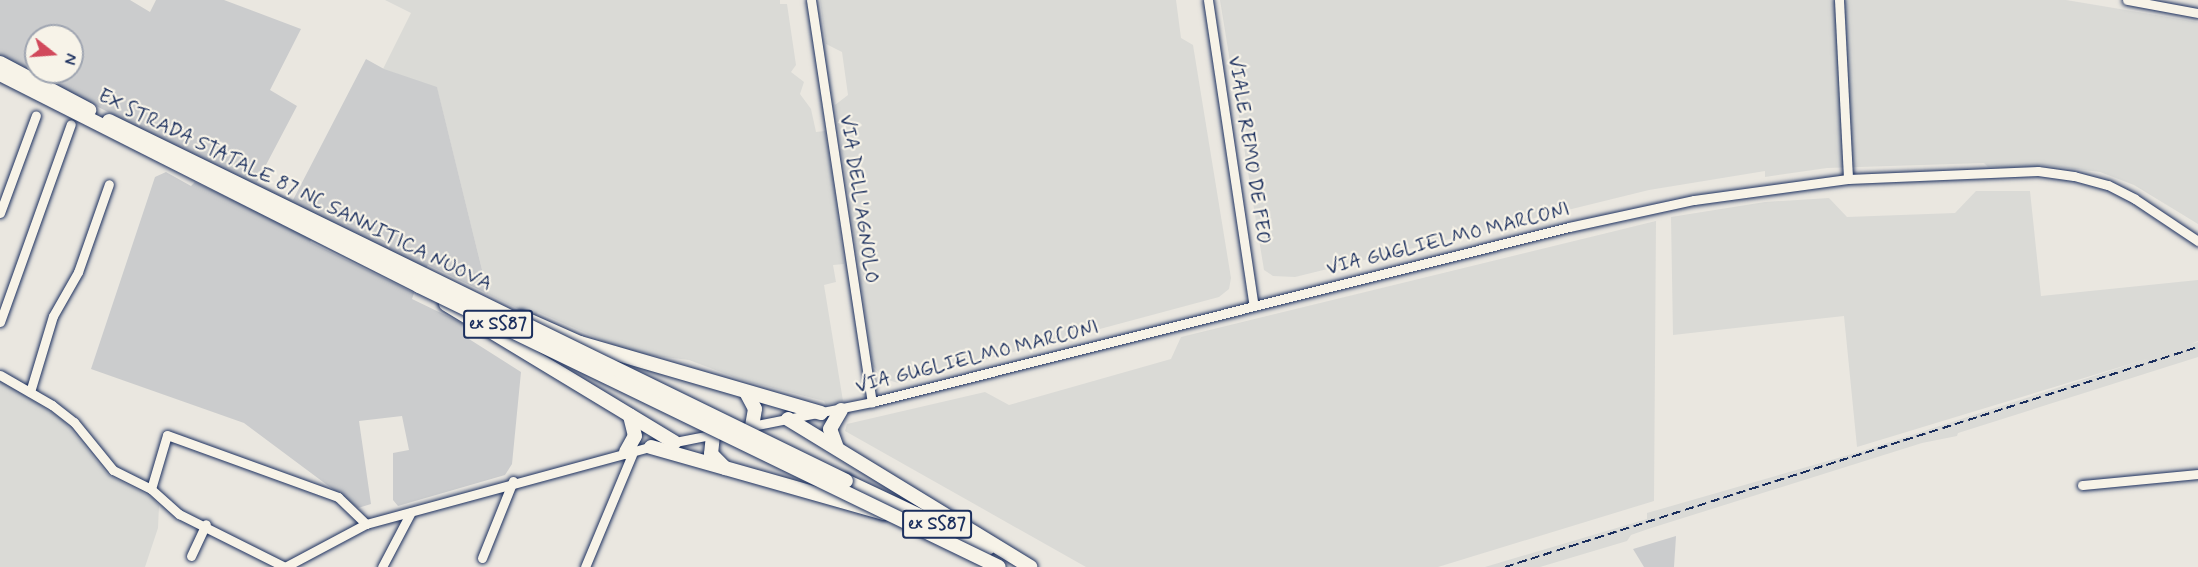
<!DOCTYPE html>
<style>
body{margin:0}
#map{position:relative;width:2198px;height:567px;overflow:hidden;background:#eae7e0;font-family:Mynerve,sans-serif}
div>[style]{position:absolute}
.built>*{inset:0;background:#dadad6}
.green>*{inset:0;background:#cbcccd}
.roads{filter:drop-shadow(0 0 2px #1b2f5e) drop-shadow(0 0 2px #1b2f5e)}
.minor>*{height:9px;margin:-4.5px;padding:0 4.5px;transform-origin:4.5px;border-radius:4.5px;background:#f7f3e8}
.highway>*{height:14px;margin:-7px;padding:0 7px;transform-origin:7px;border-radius:7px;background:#f7f3e8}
.rail>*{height:2px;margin-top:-1px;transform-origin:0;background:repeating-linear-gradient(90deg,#1b2f5e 0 9px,transparent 0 13.5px)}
.bridges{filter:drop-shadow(0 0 2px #1b2f5e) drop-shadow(0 0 2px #1b2f5e)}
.highway-bridge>*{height:14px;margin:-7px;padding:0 7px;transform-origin:7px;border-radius:7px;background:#f7f3e8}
span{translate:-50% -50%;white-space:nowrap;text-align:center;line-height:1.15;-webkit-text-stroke:4.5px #f7f3e8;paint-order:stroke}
.shield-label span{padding:2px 4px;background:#f7f3e8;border:2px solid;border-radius:4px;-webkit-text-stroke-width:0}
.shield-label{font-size:18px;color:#1b2f5e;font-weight:700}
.street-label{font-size:20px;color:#1b2f5e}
.north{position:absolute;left:24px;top:24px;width:60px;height:60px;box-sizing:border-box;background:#f7f3e8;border:2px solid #9fa5b1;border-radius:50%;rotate:107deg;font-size:16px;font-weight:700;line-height:24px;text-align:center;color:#1b2f5e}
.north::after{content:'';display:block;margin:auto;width:21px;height:27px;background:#d1495b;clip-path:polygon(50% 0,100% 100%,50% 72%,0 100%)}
</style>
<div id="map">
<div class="built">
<i style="clip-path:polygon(385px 0,780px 0,780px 4px,787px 4px,796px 65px,791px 72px,804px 82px,800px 94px,811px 109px,816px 132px,825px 131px,833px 178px,844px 264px,833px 265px,836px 282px,824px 285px,843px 401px,826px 405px,824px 401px,742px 380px,689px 360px,631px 353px,538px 312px,535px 317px,488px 294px,437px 88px,383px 69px,411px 13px)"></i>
<i style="clip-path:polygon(820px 0,1176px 0,1181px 38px,1193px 45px,1231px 278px,1229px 289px,1219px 297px,898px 383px,885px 379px,873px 366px,835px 105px,848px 95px,842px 52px,826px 44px)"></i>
<i style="clip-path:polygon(1220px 0,2066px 0,2198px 22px,2198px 224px,2134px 185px,2100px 172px,2076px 169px,2040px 165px,2039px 169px,1988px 167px,1984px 163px,1827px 168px,1765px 177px,1765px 171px,1649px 190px,1295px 277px,1273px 276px,1264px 270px)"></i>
<i style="clip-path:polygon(1976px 191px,2030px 191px,2041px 296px,2198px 280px,2198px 341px,2191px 344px,2198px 342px,2198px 357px,1958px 433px,1957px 436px,1922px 443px,1648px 529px,1631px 535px,1627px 541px,1540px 567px,1485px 567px,1647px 519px,1647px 513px,1859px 452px,2150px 358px,1857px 447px,1844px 316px,1673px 335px,1671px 217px,1765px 202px,1829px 198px,1847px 217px,1955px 213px)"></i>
<i style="clip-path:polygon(1656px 221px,1654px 501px,1438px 567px,1086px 567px,845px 431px,847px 424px,985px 392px,1009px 405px,1171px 359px,1181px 337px)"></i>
<i style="clip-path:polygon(0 380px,62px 419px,108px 475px,153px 498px,159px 506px,158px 528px,145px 567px,0 567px)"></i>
</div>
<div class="green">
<i style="clip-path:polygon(evenodd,0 0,130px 0,150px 12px,156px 0,224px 0,301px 29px,270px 90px,297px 106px,257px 182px,293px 200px,366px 59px,384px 69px,437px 87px,488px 294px,428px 265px,426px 268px,158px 138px,0 56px,0 0,36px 36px,72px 36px,72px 72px,36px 72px,36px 36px)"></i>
<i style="clip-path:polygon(166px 172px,191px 186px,195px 182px,312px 238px,310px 242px,414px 293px,412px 299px,470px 327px,469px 339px,521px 372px,512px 464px,505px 475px,398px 506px,393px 500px,393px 453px,409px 450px,402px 416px,359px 421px,371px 504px,358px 508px,244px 423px,91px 369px,155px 177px)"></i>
<i style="clip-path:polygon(1676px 536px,1674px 567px,1644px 567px,1633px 549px)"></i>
</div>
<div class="roads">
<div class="minor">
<i style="left:811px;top:0;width:407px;rotate:81.4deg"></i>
<i style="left:1208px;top:0;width:309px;rotate:81.5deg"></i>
<i style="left:1839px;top:0;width:179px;rotate:87.1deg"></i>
<i style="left:2127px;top:0;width:72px;rotate:10.4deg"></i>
<i style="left:0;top:213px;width:104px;rotate:-69.8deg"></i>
<i style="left:0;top:322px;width:210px;rotate:-70.3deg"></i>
<i style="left:0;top:375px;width:60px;rotate:30deg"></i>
<i style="left:52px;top:405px;width:28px;rotate:38deg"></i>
<i style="left:74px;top:422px;width:62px;rotate:50.9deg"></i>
<i style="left:113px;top:470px;width:42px;rotate:26.6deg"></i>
<i style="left:151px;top:489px;width:38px;rotate:42deg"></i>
<i style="left:179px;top:514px;width:119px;rotate:26.6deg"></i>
<i style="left:30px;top:392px;width:79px;rotate:-73.2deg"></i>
<i style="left:53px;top:316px;width:51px;rotate:-60.4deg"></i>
<i style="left:78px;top:272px;width:93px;rotate:-70.6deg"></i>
<i style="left:747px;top:427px;width:127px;rotate:-11.3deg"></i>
<i style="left:872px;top:402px;width:719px;rotate:-14.09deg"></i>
<i style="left:1569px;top:227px;width:128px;rotate:-12.2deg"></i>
<i style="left:1694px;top:200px;width:155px;rotate:-7.8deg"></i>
<i style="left:1848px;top:179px;width:190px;rotate:-2.4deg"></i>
<i style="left:2038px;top:171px;width:36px;rotate:8deg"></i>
<i style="left:2074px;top:176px;width:35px;rotate:15deg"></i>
<i style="left:2108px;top:185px;width:30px;rotate:27deg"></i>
<i style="left:2135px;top:199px;width:76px;rotate:33.7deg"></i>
<i style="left:670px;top:443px;width:47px;rotate:-11.1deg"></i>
<i style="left:2082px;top:485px;width:117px;rotate:-5.4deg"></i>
<i style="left:151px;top:489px;width:56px;rotate:-73.5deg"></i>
<i style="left:167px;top:435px;width:182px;rotate:19.9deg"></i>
<i style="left:338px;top:497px;width:39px;rotate:44deg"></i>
<i style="left:191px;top:556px;width:35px;rotate:-65deg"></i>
<i style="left:482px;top:558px;width:83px;rotate:-68.1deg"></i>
<i style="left:285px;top:567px;width:92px;rotate:-28deg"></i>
<i style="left:366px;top:524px;width:298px;rotate:-15.2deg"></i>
<i style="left:382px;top:567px;width:62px;rotate:-62.2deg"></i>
<i style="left:585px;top:567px;width:127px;rotate:-67.3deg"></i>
</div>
<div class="highway">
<i style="left:446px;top:304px;width:267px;rotate:31.2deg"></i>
<i style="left:521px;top:317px;width:64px;rotate:23.8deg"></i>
<i style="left:580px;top:343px;width:251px;rotate:16.2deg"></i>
<i style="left:746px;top:392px;width:19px;rotate:62deg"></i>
<i style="left:755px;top:409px;width:17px;rotate:100deg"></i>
<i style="left:788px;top:419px;width:284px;rotate:31.4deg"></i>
<i style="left:713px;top:435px;width:19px;rotate:96deg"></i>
<i style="left:711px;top:454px;width:20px;rotate:45deg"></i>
<i style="left:651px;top:447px;width:242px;rotate:15.8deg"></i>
<i style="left:837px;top:448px;width:20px;rotate:-110deg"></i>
<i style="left:830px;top:429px;width:22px;rotate:-60deg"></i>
<i style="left:626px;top:452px;width:18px;rotate:-61deg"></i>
<i style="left:635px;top:436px;width:21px;rotate:-104deg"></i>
<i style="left:846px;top:481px;width:157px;rotate:25.3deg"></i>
</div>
</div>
<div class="rail">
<i style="left:1505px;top:567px;width:727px;rotate:-17.61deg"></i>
</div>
<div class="bridges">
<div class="highway-bridge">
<i style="left:0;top:63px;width:101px;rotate:27.8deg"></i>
<i style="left:0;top:74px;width:470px;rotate:26.8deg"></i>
<i style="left:419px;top:286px;width:644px;rotate:25.85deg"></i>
<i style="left:109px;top:121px;width:820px;rotate:26.03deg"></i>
</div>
</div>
<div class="shield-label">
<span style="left:498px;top:324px">ex SS87</span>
<span style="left:937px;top:524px">ex SS87</span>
</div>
<div class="street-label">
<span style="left:1249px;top:150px;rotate:81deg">VIALE REMO DE FEO</span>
<span style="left:295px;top:190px;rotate:26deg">EX STRADA STATALE 87 NC SANNITICA NUOVA</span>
<span style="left:859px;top:199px;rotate:81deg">VIA DELL'AGNOLO</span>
<span style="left:1448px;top:239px;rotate:-14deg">VIA GUGLIELMO MARCONI</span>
<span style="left:977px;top:357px;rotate:-14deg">VIA GUGLIELMO MARCONI</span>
</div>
<div class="north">N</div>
</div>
